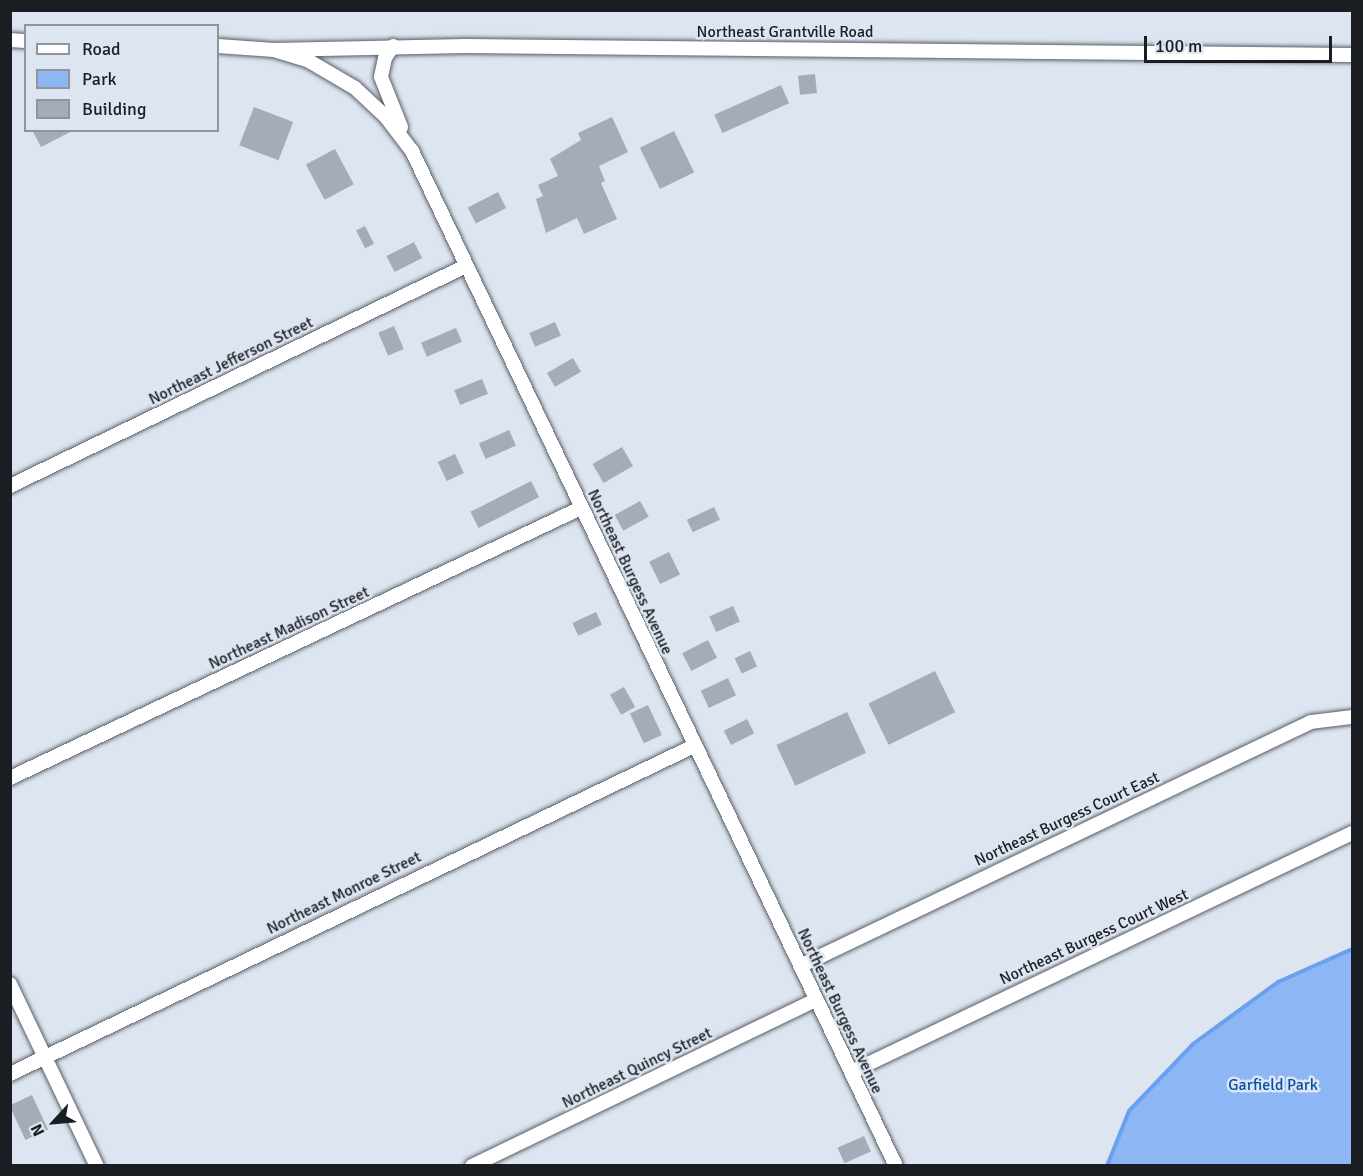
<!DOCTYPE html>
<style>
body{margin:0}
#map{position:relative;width:1363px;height:1176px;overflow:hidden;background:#dde5f1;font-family:Signika,sans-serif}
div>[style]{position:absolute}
.green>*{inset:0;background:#8db7f4}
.stream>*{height:4px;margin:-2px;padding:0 2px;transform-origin:2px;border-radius:2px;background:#6aa1ef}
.building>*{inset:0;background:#a4acb7;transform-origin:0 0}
.roads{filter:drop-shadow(0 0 2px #585f69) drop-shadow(0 0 2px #585f69)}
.minor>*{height:14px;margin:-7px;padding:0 7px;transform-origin:7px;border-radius:7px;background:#fff}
span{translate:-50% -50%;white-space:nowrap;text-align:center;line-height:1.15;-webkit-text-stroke:5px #dde5f1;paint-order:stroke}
.street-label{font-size:16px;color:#1a1d21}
.park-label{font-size:16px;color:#0350aa}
.frame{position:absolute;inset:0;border:12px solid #1a1d21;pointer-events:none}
.legend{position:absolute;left:24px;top:24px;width:195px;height:108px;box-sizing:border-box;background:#dde5f1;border:2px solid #8f959e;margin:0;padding:8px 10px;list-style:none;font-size:18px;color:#1a1d21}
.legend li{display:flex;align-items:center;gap:12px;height:30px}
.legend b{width:30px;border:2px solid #8f959e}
.north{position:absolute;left:24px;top:1092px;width:60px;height:60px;-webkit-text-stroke:4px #dde5f1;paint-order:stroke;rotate:244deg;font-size:16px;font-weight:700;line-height:24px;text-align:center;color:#1a1d21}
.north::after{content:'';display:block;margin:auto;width:21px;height:27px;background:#1a1d21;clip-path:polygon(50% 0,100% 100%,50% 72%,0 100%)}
.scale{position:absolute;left:1144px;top:36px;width:188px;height:27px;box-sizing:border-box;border:3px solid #1a1d21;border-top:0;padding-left:8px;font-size:18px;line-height:21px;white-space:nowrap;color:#1a1d21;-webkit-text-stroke:4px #dde5f1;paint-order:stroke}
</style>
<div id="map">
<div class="green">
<i style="clip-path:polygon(1352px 949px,1352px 1165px,1107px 1165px,1129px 1111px,1193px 1044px,1278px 982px)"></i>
</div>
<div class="stream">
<i style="left:1107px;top:1166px;width:59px;rotate:-68.2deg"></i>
<i style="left:1129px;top:1111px;width:93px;rotate:-46.3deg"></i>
<i style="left:1193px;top:1044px;width:105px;rotate:-36.1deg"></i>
<i style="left:1278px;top:982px;width:81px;rotate:-24deg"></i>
</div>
<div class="building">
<i style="left:815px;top:74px;width:19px;height:17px;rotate:84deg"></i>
<i style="left:781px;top:85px;width:20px;height:73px;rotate:66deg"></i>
<i style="left:254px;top:107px;width:42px;height:41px;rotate:21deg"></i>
<i style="clip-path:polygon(612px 117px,628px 152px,599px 166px,605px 181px,601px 183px,617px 219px,584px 234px,577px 218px,546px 233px,536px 199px,543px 196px,538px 185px,558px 176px,550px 159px,581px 140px,578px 133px)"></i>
<i style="clip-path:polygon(32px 130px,74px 130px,41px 147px)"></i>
<i style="left:674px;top:131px;width:46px;height:38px;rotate:64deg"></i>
<i style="left:335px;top:149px;width:40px;height:33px;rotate:62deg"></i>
<i style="left:498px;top:192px;width:18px;height:34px;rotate:63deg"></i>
<i style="left:365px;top:226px;width:20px;height:10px;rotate:63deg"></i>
<i style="left:414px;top:242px;width:18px;height:31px;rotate:63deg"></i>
<i style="left:555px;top:322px;width:15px;height:28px;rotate:67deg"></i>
<i style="left:394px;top:326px;width:25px;height:17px;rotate:67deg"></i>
<i style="left:456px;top:328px;width:15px;height:38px;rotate:67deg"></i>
<i style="left:573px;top:358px;width:16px;height:30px;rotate:60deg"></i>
<i style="left:482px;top:379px;width:16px;height:30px;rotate:68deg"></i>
<i style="left:509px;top:430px;width:17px;height:33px;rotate:66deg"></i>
<i style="left:622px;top:447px;width:22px;height:34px;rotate:60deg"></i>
<i style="left:455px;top:454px;width:21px;height:19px;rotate:65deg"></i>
<i style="left:531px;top:481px;width:18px;height:68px;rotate:63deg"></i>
<i style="left:640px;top:501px;width:18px;height:29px;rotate:61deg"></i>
<i style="left:714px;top:507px;width:14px;height:30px;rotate:65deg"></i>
<i style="left:669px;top:552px;width:25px;height:22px;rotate:64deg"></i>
<i style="left:733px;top:606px;width:17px;height:26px;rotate:66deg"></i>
<i style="left:596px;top:612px;width:14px;height:26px;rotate:65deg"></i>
<i style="left:708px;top:640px;width:20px;height:29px;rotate:63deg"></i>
<i style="left:750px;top:651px;width:17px;height:17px;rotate:65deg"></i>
<i style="left:935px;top:671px;width:46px;height:74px;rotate:64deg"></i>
<i style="left:728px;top:678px;width:19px;height:30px;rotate:65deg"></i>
<i style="left:624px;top:687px;width:23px;height:16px;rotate:61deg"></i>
<i style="left:648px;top:705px;width:33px;height:20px;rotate:65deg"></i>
<i style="left:847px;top:712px;width:45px;height:78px;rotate:65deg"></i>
<i style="left:747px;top:719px;width:16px;height:26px;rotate:63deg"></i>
<i style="left:32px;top:1095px;width:38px;height:25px;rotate:65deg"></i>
<i style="left:864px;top:1136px;width:17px;height:29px;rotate:66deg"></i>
</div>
<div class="roads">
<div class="minor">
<i style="left:10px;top:40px;width:16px;rotate:4deg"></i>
<i style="left:218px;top:46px;width:56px;rotate:4.1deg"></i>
<i style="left:274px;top:50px;width:191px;rotate:-1.2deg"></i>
<i style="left:465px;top:46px;width:887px;rotate:0.58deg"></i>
<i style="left:393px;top:46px;width:14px;rotate:124deg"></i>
<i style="left:385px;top:58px;width:19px;rotate:102deg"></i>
<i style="left:381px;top:77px;width:54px;rotate:68.2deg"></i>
<i style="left:274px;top:50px;width:37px;rotate:17deg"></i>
<i style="left:309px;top:61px;width:53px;rotate:30.4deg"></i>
<i style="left:355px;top:88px;width:42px;rotate:43.1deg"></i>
<i style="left:386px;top:117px;width:43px;rotate:52.6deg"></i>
<i style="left:412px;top:151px;width:1124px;rotate:64.51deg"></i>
<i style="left:10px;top:486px;width:506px;rotate:-25.76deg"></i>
<i style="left:10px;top:778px;width:632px;rotate:-25.31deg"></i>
<i style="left:800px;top:966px;width:566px;rotate:-25.52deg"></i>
<i style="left:1311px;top:722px;width:41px;rotate:-7deg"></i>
<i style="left:10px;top:984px;width:202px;rotate:64.5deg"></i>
<i style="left:851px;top:1072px;width:555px;rotate:-25.5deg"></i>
<i style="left:10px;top:1074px;width:759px;rotate:-25.62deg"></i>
<i style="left:472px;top:1166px;width:382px;rotate:-25.8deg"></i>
</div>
</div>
<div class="street-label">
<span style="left:785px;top:32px">Northeast Grantville Road</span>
<span style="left:231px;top:361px;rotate:-26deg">Northeast Jefferson Street</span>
<span style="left:630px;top:572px;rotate:65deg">Northeast Burgess Avenue</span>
<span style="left:289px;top:628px;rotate:-25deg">Northeast Madison Street</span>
<span style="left:1067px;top:819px;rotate:-25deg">Northeast Burgess Court East</span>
<span style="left:344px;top:893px;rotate:-26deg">Northeast Monroe Street</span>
<span style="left:1094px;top:937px;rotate:-25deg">Northeast Burgess Court West</span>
<span style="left:840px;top:1011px;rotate:65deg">Northeast Burgess Avenue</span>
<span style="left:637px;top:1068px;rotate:-26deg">Northeast Quincy Street</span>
</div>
<div class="park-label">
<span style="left:1273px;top:1085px">Garfield Park</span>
</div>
<div class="frame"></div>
<ul class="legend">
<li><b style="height:8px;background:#fff"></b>Road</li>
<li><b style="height:16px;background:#8db7f4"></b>Park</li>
<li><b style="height:16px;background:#a4acb7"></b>Building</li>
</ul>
<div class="north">N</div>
<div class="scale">100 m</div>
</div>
